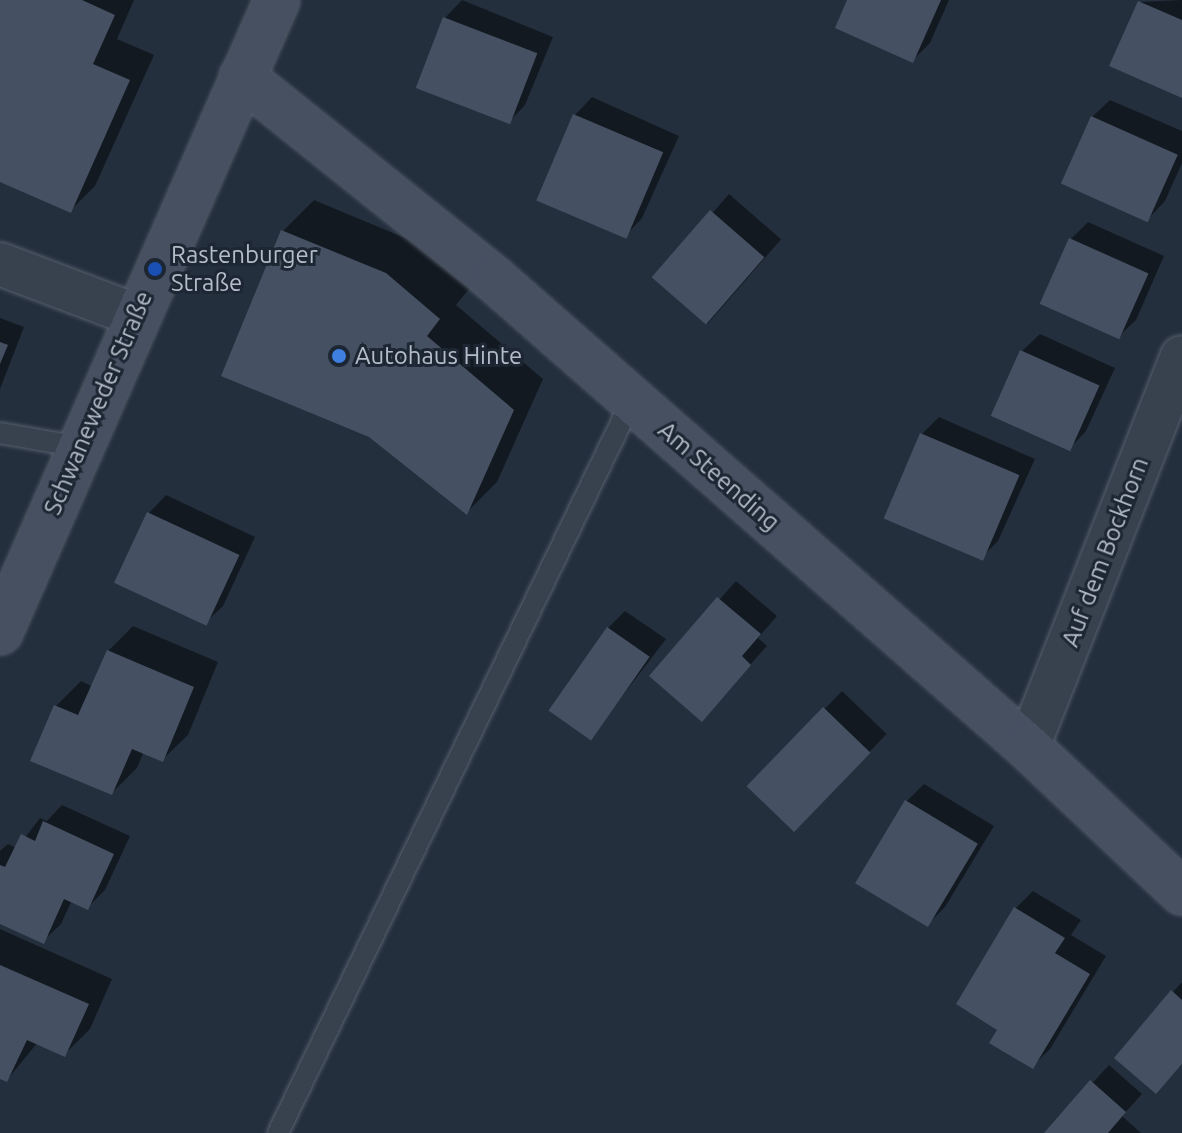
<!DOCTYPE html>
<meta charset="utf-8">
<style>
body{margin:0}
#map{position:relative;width:1182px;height:1133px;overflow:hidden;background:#242f3e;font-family:Ubuntu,sans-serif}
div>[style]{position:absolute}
.shadow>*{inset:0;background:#0007;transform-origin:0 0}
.building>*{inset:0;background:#455162;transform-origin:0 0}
.roads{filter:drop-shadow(0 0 2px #565f6c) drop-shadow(0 0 2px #565f6c)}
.lane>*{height:20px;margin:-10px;padding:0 10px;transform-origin:10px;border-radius:10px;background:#38414e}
.street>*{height:42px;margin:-21px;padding:0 21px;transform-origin:21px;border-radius:21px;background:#38414e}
.secondary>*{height:44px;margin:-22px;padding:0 22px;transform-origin:22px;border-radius:22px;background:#465061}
.dots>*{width:22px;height:22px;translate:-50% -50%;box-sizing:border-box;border:4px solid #1d2633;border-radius:50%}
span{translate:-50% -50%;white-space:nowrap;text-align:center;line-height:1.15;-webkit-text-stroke:6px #1d2633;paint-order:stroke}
.poi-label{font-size:24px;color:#b4bcc9}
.left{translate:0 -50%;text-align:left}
.street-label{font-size:24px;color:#b4bcc9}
</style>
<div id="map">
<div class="shadow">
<i style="clip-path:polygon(3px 0,134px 0,117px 39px,154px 55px,95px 186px,70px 211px,0 179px)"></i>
<i style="clip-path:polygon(462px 0,553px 37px,525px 105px,508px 123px,417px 86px,445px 18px)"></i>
<i style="clip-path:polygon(850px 0,949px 0,930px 43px,912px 61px)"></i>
<i style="clip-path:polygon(1182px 0,1182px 96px,1140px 2px)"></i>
<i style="clip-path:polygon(592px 97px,679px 136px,642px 218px,625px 236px,538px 199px,575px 115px)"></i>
<i style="clip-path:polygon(1110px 100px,1182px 131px,1182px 163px,1165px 201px,1148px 219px,1092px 117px)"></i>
<i style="left:729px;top:194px;width:69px;height:112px;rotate:41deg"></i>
<i style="clip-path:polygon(314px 200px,417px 243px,470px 288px,456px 305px,543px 379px,497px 482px,467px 512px,283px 231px)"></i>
<i style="clip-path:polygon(1088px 222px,1164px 256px,1136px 320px,1118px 337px,1070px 240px)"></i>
<i style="clip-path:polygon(0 318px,24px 327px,0 389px)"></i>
<i style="clip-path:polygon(1040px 334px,1115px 368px,1086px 431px,1069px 449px,1022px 351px)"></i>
<i style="clip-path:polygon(939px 417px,1035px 459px,998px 541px,981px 558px,922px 434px)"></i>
<i style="clip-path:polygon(166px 495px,255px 537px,223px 606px,205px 623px,149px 513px)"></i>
<i style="clip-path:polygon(736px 581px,777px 616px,758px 638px,767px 646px,702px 719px,651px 676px)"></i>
<i style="clip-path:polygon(625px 611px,666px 639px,590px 738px,608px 628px)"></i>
<i style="clip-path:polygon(133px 626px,218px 662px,188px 735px,163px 759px,144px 751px,137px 768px,112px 793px,56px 706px,81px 681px,93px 687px,108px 651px)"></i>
<i style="left:842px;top:691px;width:62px;height:133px;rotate:44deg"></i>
<i style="clip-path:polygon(924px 784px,994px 826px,945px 907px,928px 924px,857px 882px,907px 801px)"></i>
<i style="clip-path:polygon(62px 805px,130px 836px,105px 890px,88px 907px,72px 900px,61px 924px,43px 941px,0 921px,0 851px,8px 844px,17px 848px,40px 818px,47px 821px)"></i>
<i style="clip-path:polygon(1033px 891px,1081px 920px,1071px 935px,1106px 956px,1050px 1049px,1032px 1067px,1000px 1029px,1016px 908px)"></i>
<i style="clip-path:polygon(0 929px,112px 979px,90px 1029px,65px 1054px,38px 1042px,7px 1080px,0 1077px)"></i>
<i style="clip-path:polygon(1182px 982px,1182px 1064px,1156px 1092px,1173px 992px)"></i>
<i style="clip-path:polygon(1109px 1065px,1142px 1094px,1122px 1116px,1141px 1133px,1046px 1133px)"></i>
</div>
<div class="building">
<i style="clip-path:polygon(0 0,82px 0,115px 15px,93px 64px,130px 80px,71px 213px,0 182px)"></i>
<i style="clip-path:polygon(847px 0,941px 0,913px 63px,835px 28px)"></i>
<i style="clip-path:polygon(1138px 1px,1182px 20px,1182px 98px,1109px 66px)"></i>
<i style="left:443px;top:17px;width:101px;height:76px;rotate:21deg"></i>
<i style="left:573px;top:114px;width:98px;height:94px;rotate:23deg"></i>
<i style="left:1091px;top:116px;width:95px;height:74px;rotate:24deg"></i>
<i style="left:710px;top:210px;width:72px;height:89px;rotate:41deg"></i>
<i style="clip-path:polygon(281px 230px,386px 273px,440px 319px,427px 336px,514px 410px,467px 515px,369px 437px,221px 376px)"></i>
<i style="left:1069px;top:238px;width:87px;height:72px;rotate:24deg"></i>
<i style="clip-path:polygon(0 342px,8px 345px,0 364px)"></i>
<i style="left:1020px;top:350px;width:87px;height:72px;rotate:24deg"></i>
<i style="left:920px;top:433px;width:108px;height:93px;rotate:23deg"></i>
<i style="left:147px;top:512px;width:102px;height:78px;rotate:25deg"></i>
<i style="clip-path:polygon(717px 597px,761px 634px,742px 656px,751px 665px,702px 722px,649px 676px)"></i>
<i style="left:607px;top:627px;width:52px;height:102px;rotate:35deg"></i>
<i style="clip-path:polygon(107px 650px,194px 687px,163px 762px,132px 749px,112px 795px,30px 761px,54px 705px,78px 715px)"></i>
<i style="left:823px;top:707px;width:66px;height:110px;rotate:44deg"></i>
<i style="left:905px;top:800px;width:85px;height:97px;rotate:31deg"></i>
<i style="clip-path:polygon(43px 821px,114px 854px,88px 910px,64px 899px,44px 944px,0 924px,0 865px,5px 867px,21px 834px,35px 841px)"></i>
<i style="clip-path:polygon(1014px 907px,1065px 938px,1055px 953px,1090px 974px,1033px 1069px,989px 1043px,997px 1030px,956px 1004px)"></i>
<i style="clip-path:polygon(0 965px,89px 1004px,65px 1057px,27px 1040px,7px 1082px,0 1079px)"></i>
<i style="clip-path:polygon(1171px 990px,1182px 1000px,1182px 1064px,1156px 1094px,1114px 1058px)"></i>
<i style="clip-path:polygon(1090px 1080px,1126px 1112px,1108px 1133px,1044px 1133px)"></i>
</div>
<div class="roads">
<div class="lane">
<i style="left:0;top:433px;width:81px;rotate:9.9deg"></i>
<i style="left:278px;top:1133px;width:814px;rotate:-64.22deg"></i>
</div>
<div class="street">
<i style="left:0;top:264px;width:144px;rotate:20.7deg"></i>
<i style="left:1028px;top:747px;width:419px;rotate:-68.5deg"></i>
</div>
<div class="secondary">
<i style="left:242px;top:77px;width:323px;rotate:38.7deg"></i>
<i style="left:494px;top:279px;width:710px;rotate:41.23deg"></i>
<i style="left:1028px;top:747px;width:212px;rotate:43.3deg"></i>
<i style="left:0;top:632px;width:690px;rotate:-66.33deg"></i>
</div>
</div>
<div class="dots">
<i style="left:155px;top:269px;background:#1a4fb4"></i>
<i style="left:339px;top:356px;background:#3f7fe0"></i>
</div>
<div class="poi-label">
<span class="left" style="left:171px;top:269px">Rastenburger<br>Straße</span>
<span class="left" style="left:355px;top:356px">Autohaus Hinte</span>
</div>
<div class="street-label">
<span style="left:98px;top:403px;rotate:-67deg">Schwaneweder Straße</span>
<span style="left:719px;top:476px;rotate:41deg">Am Steending</span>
<span style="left:1105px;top:552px;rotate:-69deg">Auf dem Bockhorn</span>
</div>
</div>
